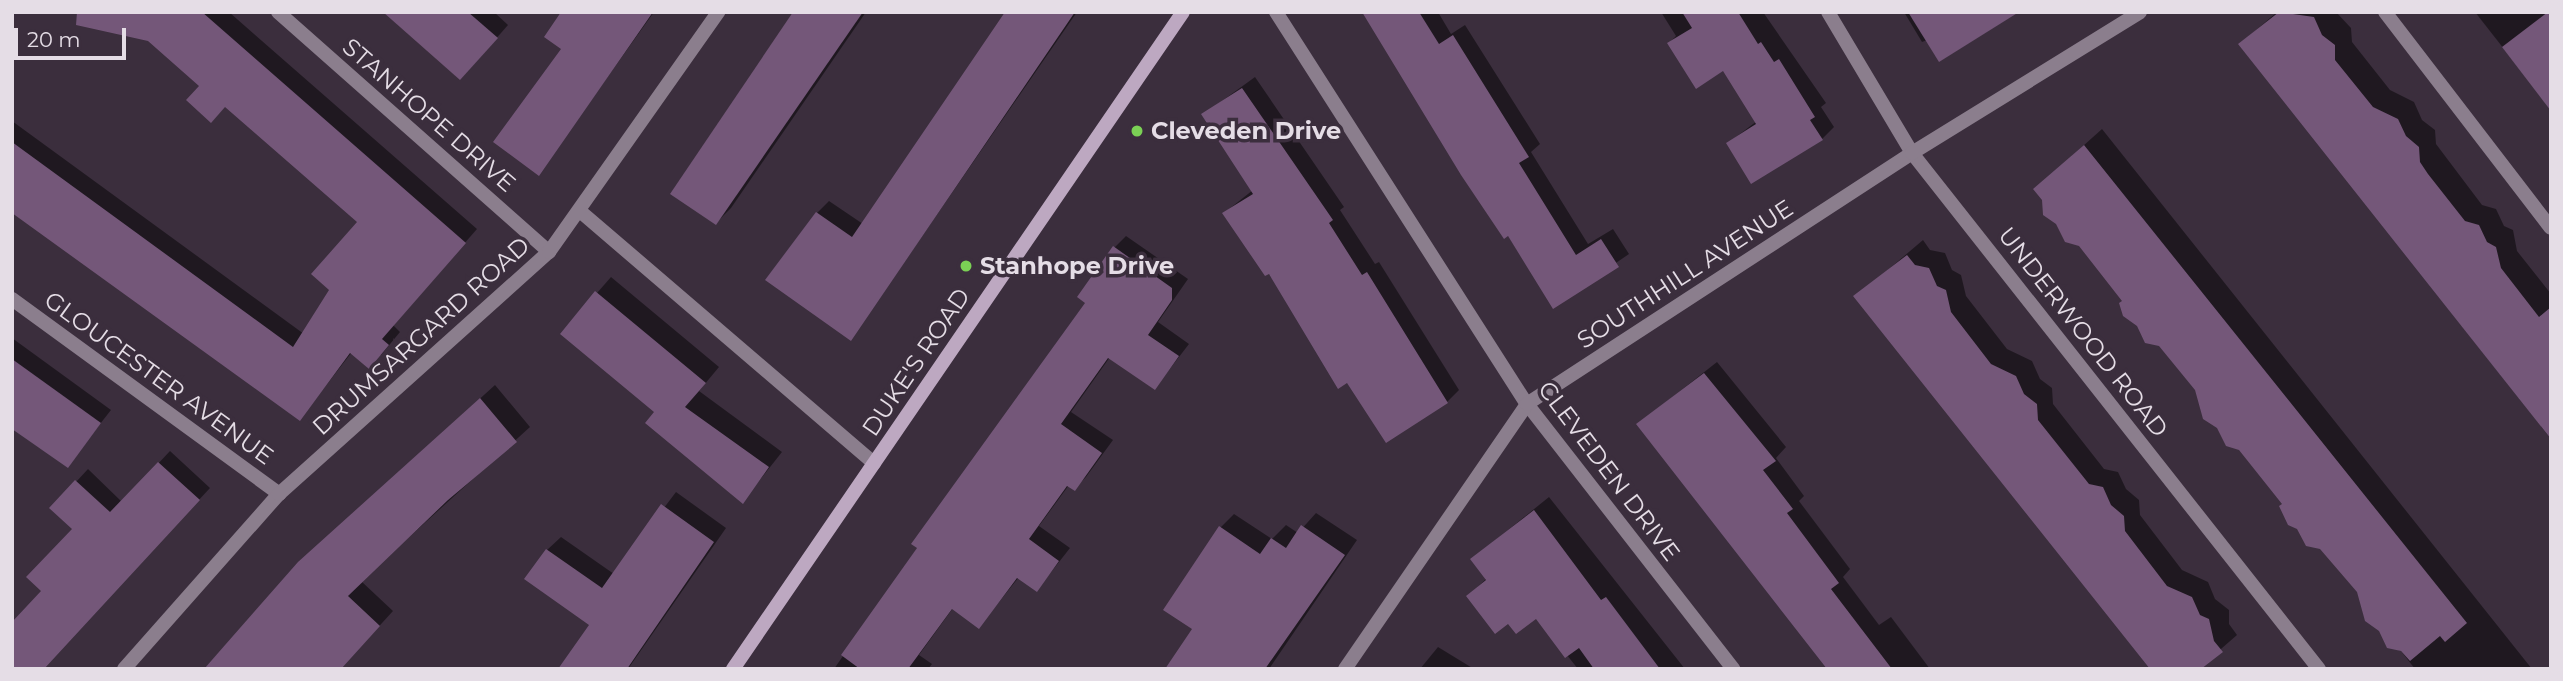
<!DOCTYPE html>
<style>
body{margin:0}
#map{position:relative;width:2563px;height:681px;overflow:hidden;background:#3b2e3d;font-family:Montserrat,sans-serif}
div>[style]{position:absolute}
.shadow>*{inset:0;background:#0007}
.building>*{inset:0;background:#745779}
.street>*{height:14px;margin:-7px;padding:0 7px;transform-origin:7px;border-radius:7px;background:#8b7e8d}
.secondary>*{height:14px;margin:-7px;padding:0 7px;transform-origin:7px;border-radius:7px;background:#bda8c1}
.dots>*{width:19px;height:19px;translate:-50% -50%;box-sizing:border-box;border:4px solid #3b2e3d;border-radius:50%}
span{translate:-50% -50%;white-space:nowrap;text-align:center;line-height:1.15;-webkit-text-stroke:7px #3b2e3d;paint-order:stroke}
.street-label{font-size:24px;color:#e5dde6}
.poi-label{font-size:24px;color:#e5dde6;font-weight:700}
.left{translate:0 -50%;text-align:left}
.frame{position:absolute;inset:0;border:14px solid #e5dde6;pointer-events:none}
.scale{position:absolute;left:14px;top:28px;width:112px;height:32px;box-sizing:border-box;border:4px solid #e5dde6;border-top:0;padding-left:9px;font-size:21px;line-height:24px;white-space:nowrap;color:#e5dde6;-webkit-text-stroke:5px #3b2e3d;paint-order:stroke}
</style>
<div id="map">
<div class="shadow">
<i style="clip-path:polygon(95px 12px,229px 12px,477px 229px,393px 325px,400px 332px,381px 355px,352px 352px,300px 419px,12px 211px,12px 121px,304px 334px,331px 289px,359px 222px,149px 39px)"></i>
<i style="clip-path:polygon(405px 12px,494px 12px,508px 25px,472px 66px)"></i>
<i style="clip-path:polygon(563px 12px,654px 12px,539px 173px,563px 48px)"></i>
<i style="clip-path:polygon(796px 12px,866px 12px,731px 208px,716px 223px)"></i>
<i style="clip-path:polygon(1007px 12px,1077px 12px,851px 339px,817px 213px,829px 201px,863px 224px)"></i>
<i style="clip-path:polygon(1365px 12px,1438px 12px,1451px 34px,1465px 25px,1540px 144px,1531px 152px,1588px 244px,1613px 229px,1629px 254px,1553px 306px)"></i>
<i style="clip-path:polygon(1661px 12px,1763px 12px,1826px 103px,1821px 107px,1834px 127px,1822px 139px,1728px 143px,1757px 121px,1724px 68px,1669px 43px,1676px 36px)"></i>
<i style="clip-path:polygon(1904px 12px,2002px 12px,1922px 42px)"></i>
<i style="clip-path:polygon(2277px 12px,2336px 12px,2351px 28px,2352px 42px,2390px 90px,2414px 102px,2422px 120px,2435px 130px,2436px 144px,2482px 205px,2496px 209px,2504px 226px,2513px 230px,2517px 251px,2551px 294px,2551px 439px,2240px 44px)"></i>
<i style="clip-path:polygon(2475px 12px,2551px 12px,2551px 109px)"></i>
<i style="clip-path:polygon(1255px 77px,1344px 207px,1340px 210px,1375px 264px,1379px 262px,1459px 390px,1447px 402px,1348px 380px,1224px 213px,1253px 190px,1204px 114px)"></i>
<i style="clip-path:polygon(2102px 129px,2532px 669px,2415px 669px,2401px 651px,2388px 646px,2359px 591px,2035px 189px)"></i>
<i style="clip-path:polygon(1126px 236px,1188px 279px,1158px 322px,1189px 344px,1155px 388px,1110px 357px,1071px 412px,1113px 440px,1086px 477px,1074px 489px,1069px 485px,1039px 526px,1070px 548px,1037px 590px,1019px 577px,979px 627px,953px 608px,919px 655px,932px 664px,928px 669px,834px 669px,1087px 302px,1114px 248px)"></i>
<i style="clip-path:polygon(1923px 240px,1930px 250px,1945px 253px,1952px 270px,1961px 275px,1966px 296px,2007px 349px,2032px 361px,2040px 379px,2052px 388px,2053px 404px,2104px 469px,2118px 472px,2126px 489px,2139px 500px,2140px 515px,2182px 570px,2208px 582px,2215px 599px,2229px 610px,2229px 624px,2237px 635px,2198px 669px,1856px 297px)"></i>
<i style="clip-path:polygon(611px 277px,719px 367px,699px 391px,782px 452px,743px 501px,657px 412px,562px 333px)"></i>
<i style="clip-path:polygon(12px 338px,111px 410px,67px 466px,15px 428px,12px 433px)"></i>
<i style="clip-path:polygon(1717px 362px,1786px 447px,1776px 458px,1804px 496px,1799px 501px,1850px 569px,1843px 577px,1879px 625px,1891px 617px,1930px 669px,1829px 669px,1638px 424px)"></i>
<i style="clip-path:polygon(495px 385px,530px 427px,361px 581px,393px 611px,340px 669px,204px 669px,315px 548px)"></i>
<i style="clip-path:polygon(170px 451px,210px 488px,42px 669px,43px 591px,75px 529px,52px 508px,88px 469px,122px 502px)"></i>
<i style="clip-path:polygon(676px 492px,726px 528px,628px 669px,560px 669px,591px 624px,547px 550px,561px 537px,614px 574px)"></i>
<i style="clip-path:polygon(1549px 497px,1685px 669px,1578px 669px,1536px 616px,1509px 621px,1468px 596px,1487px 578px,1472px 559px)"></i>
<i style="clip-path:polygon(1316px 513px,1357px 540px,1269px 669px,1167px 669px,1195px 629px,1221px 527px,1234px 514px,1272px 539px,1286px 525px,1298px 533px)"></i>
<i style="clip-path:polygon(1438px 647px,1474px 669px,1420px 669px)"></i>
</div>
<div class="building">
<i style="clip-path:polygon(77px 12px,202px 12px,466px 243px,382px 339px,389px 345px,369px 369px,350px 353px,300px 421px,12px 213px,12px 142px,293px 347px,329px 290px,311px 274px,357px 222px,225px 107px,211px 123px,186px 100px,199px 86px,148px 41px,76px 25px)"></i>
<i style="clip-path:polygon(383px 12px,468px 12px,498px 38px,460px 80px)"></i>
<i style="clip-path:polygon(561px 12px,653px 12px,539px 176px,493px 142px,561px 49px,544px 37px)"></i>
<i style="clip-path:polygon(793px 12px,863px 12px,716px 225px,670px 194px)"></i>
<i style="clip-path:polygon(1005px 12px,1075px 12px,851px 341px,765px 280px,816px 212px,852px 237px)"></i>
<i style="clip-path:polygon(1362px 12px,1419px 12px,1439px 44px,1453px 35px,1529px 157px,1519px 163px,1576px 255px,1601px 239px,1619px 267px,1553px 309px,1508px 236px,1504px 239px,1461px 175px)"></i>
<i style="clip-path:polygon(1682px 12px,1738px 12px,1758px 44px,1761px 42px,1774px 62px,1779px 59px,1815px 117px,1810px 120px,1823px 140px,1751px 184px,1726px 143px,1756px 124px,1723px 71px,1696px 89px,1667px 43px,1692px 28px)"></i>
<i style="clip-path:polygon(1908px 12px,2019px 12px,1939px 62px)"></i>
<i style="clip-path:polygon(2279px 12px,2314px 17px,2322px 35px,2335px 45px,2335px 60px,2373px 107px,2398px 119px,2406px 136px,2419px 147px,2420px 162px,2428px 174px,2465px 221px,2479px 225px,2487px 242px,2496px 247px,2501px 268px,2539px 317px,2551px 307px,2551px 439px,2238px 44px)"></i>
<i style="clip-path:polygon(2548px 12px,2551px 12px,2551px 111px,2502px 47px)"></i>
<i style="clip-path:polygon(1242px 88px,1333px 220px,1329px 223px,1362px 275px,1367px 272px,1448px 403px,1386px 443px,1347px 383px,1338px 389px,1269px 274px,1265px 276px,1222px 213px,1253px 194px,1201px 114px)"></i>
<i style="clip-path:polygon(2084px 145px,2467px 623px,2445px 642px,2440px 636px,2410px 661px,2401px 651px,2387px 648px,2379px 631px,2365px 621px,2357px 592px,2320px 549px,2306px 546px,2297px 529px,2288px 525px,2279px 506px,2282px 504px,2239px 450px,2226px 446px,2217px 428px,2203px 419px,2195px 390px,2159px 346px,2145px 343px,2137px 326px,2123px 316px,2119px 303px,2122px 301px,2079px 246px,2065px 242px,2056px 224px,2043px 215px,2042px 200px,2033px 189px)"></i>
<i style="clip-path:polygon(1113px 246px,1172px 288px,1172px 300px,1148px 335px,1179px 356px,1155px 390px,1108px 358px,1061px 424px,1102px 453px,1075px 491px,1067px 486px,1029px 539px,1059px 561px,1037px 592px,1017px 578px,979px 629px,952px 609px,908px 669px,860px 669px,841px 655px,917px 548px,911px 544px,1085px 303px,1077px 297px)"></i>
<i style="clip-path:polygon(1907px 255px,1915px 265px,1929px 268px,1937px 286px,1946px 290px,1951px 312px,1991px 364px,2016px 376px,2024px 394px,2037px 404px,2038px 420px,2089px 484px,2103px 487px,2111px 505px,2124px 516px,2125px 531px,2167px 586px,2192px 597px,2200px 615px,2209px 619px,2214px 641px,2223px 652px,2201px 669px,2150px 669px,1853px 296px)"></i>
<i style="clip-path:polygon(595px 291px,706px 383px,685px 407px,769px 467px,743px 504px,645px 423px,654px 412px,560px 334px)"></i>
<i style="clip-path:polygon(12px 359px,101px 423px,68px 468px,12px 429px)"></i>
<i style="clip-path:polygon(1704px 373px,1776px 461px,1763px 470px,1793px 509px,1787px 513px,1839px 583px,1831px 589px,1892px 669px,1827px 669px,1636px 424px)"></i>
<i style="clip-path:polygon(480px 398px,517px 442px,448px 500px,348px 596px,380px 626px,341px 669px,204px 669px,298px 562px)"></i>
<i style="clip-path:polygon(158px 462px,200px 500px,44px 669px,12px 669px,12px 622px,41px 591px,26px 577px,72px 529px,49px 508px,75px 480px,110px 512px)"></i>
<i style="clip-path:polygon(661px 504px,714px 542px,627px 669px,558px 669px,589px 625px,524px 579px,546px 549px,602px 588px)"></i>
<i style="clip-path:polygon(1534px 510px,1601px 600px,1606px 597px,1660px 669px,1594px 669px,1579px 648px,1565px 658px,1536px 619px,1516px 634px,1508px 624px,1495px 634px,1466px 596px,1486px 580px,1470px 559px)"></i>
<i style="clip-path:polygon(1301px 525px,1345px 555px,1265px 669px,1165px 669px,1192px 629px,1163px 610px,1219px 526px,1260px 554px,1271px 538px,1286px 548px)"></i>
</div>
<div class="street">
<i style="left:278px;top:12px;width:362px;rotate:41.5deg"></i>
<i style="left:1276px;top:12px;width:465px;rotate:57.4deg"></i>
<i style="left:1527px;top:404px;width:336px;rotate:52.1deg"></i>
<i style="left:1828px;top:12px;width:164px;rotate:59.2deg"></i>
<i style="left:1912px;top:153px;width:657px;rotate:51.74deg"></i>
<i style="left:2385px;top:12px;width:272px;rotate:52.5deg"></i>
<i style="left:581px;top:212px;width:386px;rotate:40.6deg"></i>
<i style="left:12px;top:299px;width:331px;rotate:36.1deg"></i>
<i style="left:124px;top:669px;width:234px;rotate:-48.5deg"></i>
<i style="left:279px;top:494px;width:363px;rotate:-41.9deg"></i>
<i style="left:549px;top:252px;width:294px;rotate:-54.8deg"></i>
<i style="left:1345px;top:669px;width:321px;rotate:-55.5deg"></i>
<i style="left:1527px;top:404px;width:460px;rotate:-33.1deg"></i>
<i style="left:1912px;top:153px;width:268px;rotate:-31.7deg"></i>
</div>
<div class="secondary">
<i style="left:733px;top:669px;width:796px;rotate:-55.59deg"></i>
</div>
<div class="dots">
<i style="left:1137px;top:131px;background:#7bd155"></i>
<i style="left:966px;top:266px;background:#7bd155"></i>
</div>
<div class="street-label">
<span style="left:429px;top:115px;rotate:41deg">STANHOPE DRIVE</span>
<span style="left:1685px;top:274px;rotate:-33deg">SOUTHHILL AVENUE</span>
<span style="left:2083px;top:332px;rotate:52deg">UNDERWOOD ROAD</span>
<span style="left:421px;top:336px;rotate:-42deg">DRUMSARGARD ROAD</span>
<span style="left:916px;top:362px;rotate:-56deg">DUKE'S ROAD</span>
<span style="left:159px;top:378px;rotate:36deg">GLOUCESTER AVENUE</span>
<span style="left:1609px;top:471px;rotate:53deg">CLEVEDEN DRIVE</span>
</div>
<div class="poi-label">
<span class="left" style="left:1151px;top:131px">Cleveden Drive</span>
<span class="left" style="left:980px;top:266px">Stanhope Drive</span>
</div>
<div class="frame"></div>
<div class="scale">20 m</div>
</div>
